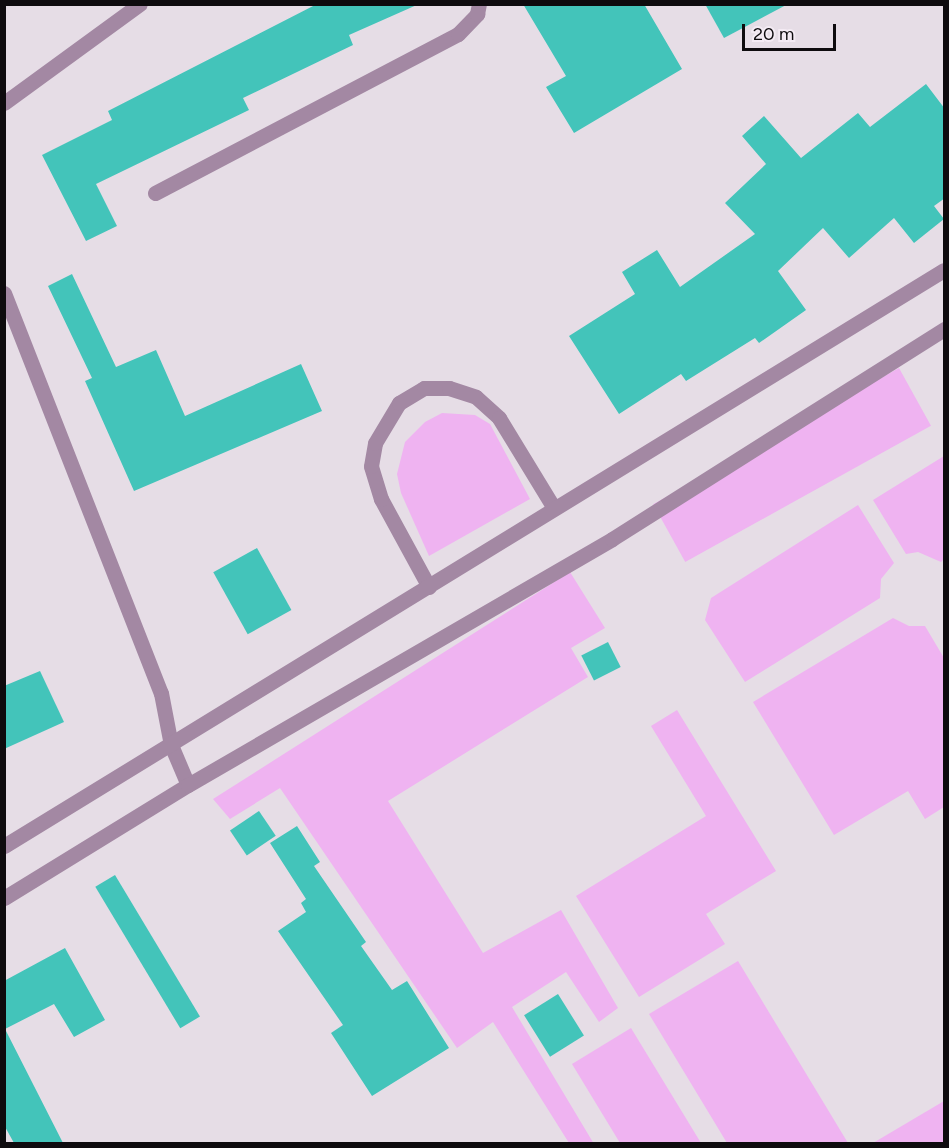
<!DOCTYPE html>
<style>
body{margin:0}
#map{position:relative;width:949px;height:1148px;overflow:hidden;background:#e6dde6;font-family:Figtree,sans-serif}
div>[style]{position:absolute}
.green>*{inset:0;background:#efb3f1;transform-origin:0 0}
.building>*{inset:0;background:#43c4ba;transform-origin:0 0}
.minor>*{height:15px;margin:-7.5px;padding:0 7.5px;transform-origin:7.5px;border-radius:7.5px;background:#a388a3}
span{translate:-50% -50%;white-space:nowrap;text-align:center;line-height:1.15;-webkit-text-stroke:6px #f4ebf4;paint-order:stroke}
.frame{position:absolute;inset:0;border:6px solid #0e0b0e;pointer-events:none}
.scale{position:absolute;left:742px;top:24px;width:94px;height:27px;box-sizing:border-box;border:3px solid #0e0b0e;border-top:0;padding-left:8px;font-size:18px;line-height:21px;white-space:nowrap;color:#0e0b0e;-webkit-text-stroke:4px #f4ebf4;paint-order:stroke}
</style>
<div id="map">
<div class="green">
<i style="left:899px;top:368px;width:66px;height:281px;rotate:61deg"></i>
<i style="clip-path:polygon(442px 413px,475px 415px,490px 424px,530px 499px,429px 556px,401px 493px,397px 474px,405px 442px,425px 422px)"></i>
<i style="clip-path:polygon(944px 456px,944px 559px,941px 562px,918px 552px,906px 554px,873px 500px)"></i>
<i style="clip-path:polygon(858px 505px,894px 563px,881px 579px,880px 598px,745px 682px,705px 620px,711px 598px)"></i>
<i style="clip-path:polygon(570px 572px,605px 628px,571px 648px,588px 677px,388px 801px,483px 953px,561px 910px,618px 1008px,599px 1022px,566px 972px,512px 1007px,594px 1144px,569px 1143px,493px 1022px,457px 1048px,280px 788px,230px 819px,213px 799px)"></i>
<i style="clip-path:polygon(893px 618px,909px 626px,925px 626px,944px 658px,944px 807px,925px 819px,908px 791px,834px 835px,753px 702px)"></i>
<i style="clip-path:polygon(677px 710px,776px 871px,706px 914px,725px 944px,639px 997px,576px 896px,706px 816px,651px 726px)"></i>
<i style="clip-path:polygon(738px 961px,848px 1143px,727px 1143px,649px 1014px)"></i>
<i style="clip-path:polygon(631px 1028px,701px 1143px,620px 1143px,572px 1064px)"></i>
<i style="clip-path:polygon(944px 1101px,944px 1143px,873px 1143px)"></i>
</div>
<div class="building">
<i style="clip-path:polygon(317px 4px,419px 4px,349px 35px,353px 45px,243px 98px,249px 110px,96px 184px,117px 226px,86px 241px,42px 155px,112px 120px,108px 111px)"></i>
<i style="clip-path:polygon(523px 4px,644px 4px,682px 69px,574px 133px,546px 87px,566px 76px)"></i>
<i style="clip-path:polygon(705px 4px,788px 4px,724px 38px)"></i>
<i style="clip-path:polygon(926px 84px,945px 109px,945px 198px,934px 206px,944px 219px,914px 243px,894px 218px,849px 258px,823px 228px,778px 271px,806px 310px,759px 343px,755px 338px,686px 381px,681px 374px,619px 414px,569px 336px,635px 294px,622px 272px,657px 250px,680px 287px,755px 234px,725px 203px,766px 164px,742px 136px,764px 116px,801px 158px,858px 113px,870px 127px)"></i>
<i style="clip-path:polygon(72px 274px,116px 367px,156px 350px,185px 416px,301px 364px,322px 411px,134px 491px,85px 381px,92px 378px,48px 286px)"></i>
<i style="left:257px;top:548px;width:71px;height:50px;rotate:61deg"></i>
<i style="left:608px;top:642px;width:28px;height:30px;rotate:63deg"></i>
<i style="clip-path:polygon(40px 671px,64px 722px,4px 749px,4px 686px)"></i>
<i style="left:259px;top:811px;width:30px;height:35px;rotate:56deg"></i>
<i style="clip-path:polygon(297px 826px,320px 862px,314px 866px,366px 942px,361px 946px,392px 990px,407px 981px,449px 1048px,372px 1096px,331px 1033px,343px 1025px,278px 931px,306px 912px,301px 903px,306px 899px,270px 843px)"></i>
<i style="left:115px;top:875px;width:165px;height:23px;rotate:59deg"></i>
<i style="clip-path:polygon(65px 948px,105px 1020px,74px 1037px,54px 1004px,5px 1029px,63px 1143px,14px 1143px,4px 1125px,4px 981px)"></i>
<i style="left:558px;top:994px;width:49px;height:40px;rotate:58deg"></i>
</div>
<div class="minor">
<i style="left:4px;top:103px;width:168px;rotate:-36.1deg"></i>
<i style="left:155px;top:193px;width:342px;rotate:-27.7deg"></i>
<i style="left:458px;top:34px;width:28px;rotate:-46deg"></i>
<i style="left:477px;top:14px;width:10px;rotate:-79deg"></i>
<i style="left:4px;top:293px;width:430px;rotate:68.6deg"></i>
<i style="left:161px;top:693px;width:53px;rotate:79.1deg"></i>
<i style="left:171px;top:745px;width:43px;rotate:67deg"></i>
<i style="left:429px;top:587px;width:100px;rotate:-118.6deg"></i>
<i style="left:381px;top:499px;width:34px;rotate:-107deg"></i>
<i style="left:371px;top:466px;width:23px;rotate:-80deg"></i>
<i style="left:375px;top:443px;width:47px;rotate:-59deg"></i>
<i style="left:399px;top:403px;width:29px;rotate:-31deg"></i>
<i style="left:424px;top:388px;width:25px"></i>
<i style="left:449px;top:388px;width:28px;rotate:18deg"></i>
<i style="left:476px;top:397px;width:31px;rotate:42deg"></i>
<i style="left:499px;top:418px;width:105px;rotate:58.6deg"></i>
<i style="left:4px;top:846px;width:1102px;rotate:-31.5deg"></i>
<i style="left:4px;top:898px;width:216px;rotate:-31.6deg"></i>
<i style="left:188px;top:785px;width:490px;rotate:-30.1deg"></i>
<i style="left:612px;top:539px;width:393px;rotate:-32.3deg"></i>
</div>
<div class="frame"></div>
<div class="scale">20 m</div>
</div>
